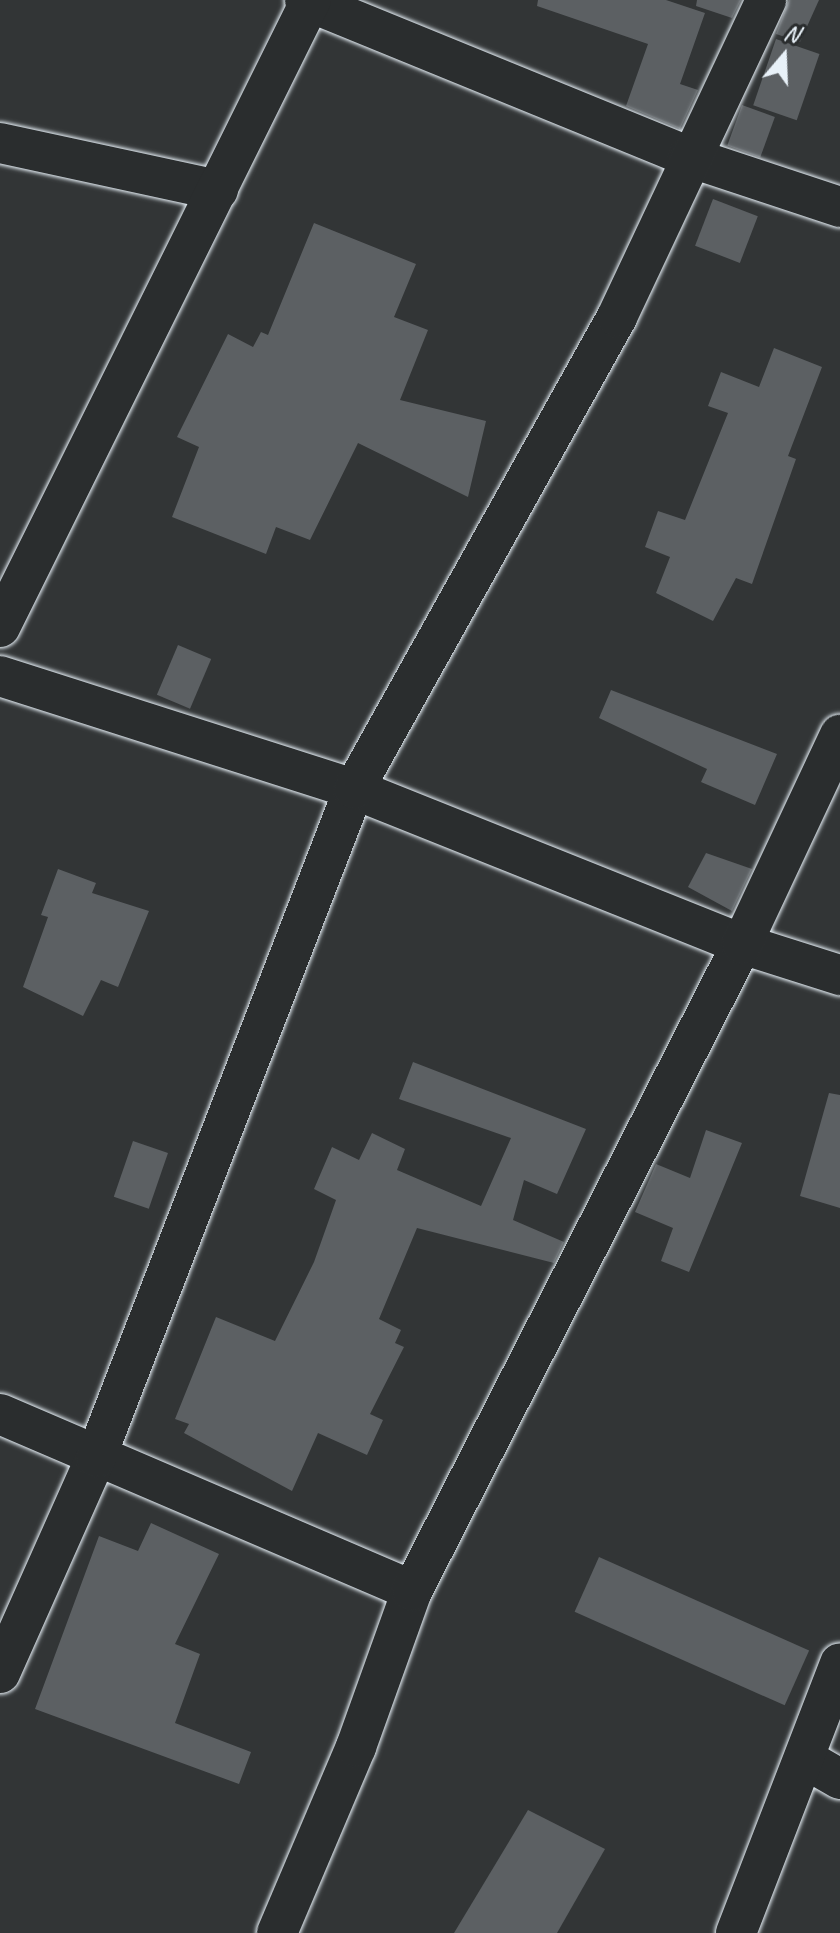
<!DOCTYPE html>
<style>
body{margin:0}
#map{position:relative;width:840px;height:1933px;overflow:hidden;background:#323536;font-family:Caveat,sans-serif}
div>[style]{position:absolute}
.building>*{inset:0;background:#5c6063;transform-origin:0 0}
.roads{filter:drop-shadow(0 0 2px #e8f1f8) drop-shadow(0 0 2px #e8f1f8)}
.minor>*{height:40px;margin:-20px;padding:0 20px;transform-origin:20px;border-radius:20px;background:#2a2d2e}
span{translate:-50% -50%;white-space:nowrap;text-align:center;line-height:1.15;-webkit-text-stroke:6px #2a2d2e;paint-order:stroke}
.north{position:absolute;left:744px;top:16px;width:80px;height:80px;-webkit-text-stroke:6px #2a2d2e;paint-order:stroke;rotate:19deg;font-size:22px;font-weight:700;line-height:32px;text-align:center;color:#e8f1f8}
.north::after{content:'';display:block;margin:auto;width:28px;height:36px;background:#e8f1f8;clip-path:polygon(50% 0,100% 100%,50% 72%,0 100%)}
</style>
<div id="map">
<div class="building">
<i style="clip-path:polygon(538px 0,666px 0,705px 13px,680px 84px,698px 90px,680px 129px,626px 106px,648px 44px,537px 6px)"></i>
<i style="clip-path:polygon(697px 0,741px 0,732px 18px,696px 6px)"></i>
<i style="clip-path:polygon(789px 0,819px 0,800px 42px,776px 34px)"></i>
<i style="left:776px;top:39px;width:46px;height:70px;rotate:19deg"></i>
<i style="left:742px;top:105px;width:35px;height:43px;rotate:20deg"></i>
<i style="left:713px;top:199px;width:48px;height:50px;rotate:21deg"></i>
<i style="clip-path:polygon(314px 223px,416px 264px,394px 317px,428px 330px,400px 400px,486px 421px,468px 497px,358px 443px,310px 540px,276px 527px,266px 554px,172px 517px,199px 447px,177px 437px,228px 334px,253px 347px,261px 332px,268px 335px)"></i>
<i style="clip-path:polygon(774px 348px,822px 367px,788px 456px,796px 459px,752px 584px,736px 578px,713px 621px,656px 593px,670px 557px,645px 547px,658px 511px,685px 520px,728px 413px,708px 406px,721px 372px,759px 387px)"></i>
<i style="left:178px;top:645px;width:36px;height:54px;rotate:23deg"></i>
<i style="clip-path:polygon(611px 690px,777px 754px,755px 805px,701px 782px,707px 769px,599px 718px)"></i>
<i style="clip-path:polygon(706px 853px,752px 869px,732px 911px,688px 887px)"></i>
<i style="clip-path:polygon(58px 869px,96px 883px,92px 893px,149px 911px,118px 987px,101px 980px,83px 1016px,23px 987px,48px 917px,41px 915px)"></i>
<i style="clip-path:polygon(413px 1062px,586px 1129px,557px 1194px,524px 1180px,513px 1220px,564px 1242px,554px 1263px,417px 1228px,379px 1319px,401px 1330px,395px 1343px,404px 1347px,370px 1414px,383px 1420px,367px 1455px,318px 1433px,292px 1491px,184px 1433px,189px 1424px,175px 1419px,216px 1317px,275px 1341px,314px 1262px,336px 1200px,314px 1189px,332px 1147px,359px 1160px,372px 1133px,405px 1149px,397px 1170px,481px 1206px,511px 1138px,399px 1099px)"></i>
<i style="clip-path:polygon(829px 1093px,840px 1095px,840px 1208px,800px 1196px)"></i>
<i style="clip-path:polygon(706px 1130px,742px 1143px,689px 1272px,661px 1261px,673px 1228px,635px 1212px,656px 1164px,690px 1178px)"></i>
<i style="left:133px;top:1141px;width:37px;height:59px;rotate:19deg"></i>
<i style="clip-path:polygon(151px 1523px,219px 1554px,175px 1644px,200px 1654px,175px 1723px,251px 1752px,239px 1784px,35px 1709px,99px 1536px,138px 1551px)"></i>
<i style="left:599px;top:1557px;width:230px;height:60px;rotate:24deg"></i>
<i style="clip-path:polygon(528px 1810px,605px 1849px,557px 1933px,454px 1933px)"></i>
</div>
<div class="roads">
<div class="minor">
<i style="left:305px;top:0;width:415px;rotate:22.2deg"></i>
<i style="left:689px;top:157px;width:159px;rotate:18.3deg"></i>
<i style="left:0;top:143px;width:223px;rotate:12.2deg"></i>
<i style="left:0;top:627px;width:700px;rotate:-63.62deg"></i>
<i style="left:0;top:676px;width:372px;rotate:17.7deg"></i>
<i style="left:354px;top:789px;width:418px;rotate:21.8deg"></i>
<i style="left:742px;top:944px;width:103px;rotate:17.6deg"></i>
<i style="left:0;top:1414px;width:448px;rotate:23.2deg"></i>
<i style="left:0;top:1673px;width:236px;rotate:-66deg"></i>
<i style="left:96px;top:1457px;width:716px;rotate:-68.88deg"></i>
<i style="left:354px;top:789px;width:540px;rotate:-60.87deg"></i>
<i style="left:617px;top:317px;width:350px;rotate:-64.8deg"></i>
<i style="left:807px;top:1760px;width:38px;rotate:30deg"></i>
<i style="left:277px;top:1933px;width:202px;rotate:-67deg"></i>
<i style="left:356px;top:1747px;width:166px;rotate:-70.3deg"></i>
<i style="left:412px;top:1591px;width:726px;rotate:-62.98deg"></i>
<i style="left:742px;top:944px;width:231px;rotate:-64.9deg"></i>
<i style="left:736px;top:1933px;width:289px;rotate:-68.9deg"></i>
</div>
</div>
<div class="north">N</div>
</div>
